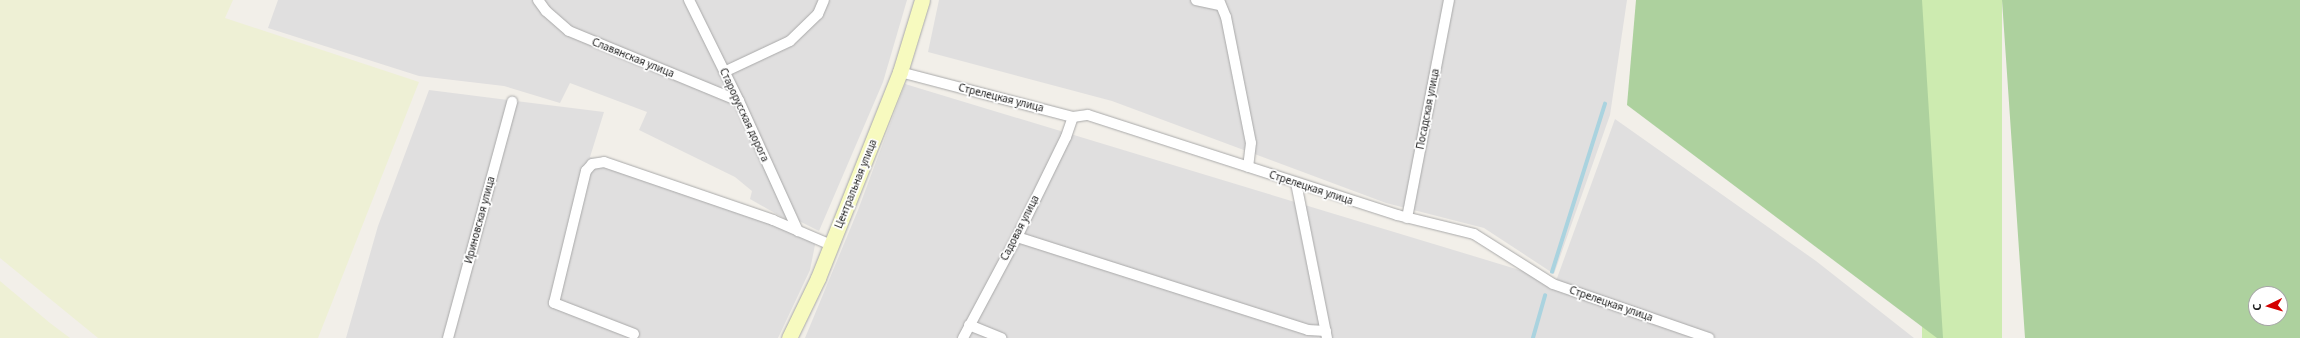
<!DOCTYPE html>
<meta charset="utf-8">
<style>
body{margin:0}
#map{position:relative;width:2300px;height:338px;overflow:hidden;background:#f2efe9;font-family:"Noto Sans",sans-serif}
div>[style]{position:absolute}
.residential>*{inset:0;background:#e0dfdf}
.farmland>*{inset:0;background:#eef0d5}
.grass>*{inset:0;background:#cdebb0;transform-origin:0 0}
.forest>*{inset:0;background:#add19e}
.stream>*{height:3.5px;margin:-1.75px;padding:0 1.75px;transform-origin:1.75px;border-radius:1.75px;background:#aad3df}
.roads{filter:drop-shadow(0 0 1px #a9a9a9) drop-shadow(0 0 1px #a9a9a9)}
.street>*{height:10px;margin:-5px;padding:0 5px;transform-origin:5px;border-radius:5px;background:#fff}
.secondary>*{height:15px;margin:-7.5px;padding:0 7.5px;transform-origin:7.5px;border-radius:7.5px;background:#f7fabf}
span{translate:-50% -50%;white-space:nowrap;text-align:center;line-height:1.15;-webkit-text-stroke:3.5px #fff;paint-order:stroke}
.street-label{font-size:10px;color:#222}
.north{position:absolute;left:2248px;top:286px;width:40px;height:40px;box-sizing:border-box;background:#fff;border:1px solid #a7a7a7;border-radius:50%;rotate:265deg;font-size:11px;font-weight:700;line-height:16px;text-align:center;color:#222}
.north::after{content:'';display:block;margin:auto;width:14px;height:18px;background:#d40000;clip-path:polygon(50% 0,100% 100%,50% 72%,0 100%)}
</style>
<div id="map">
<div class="residential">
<i style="clip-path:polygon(278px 0,907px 0,883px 82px,819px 231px,799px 221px,796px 214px,785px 219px,750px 199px,752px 191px,735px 177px,639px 130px,647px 112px,570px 83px,560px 103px,504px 86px,419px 76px,268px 28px)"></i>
<i style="clip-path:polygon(939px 0,1627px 0,1610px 115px,1554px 274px,1484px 228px,1386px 203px,1112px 101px,928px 52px)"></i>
<i style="clip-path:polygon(905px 84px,1556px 281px,1615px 119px,1816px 261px,1914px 338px,805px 338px,858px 210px)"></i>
<i style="clip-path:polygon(429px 90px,604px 112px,590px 157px,798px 231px,816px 240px,810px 270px,778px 338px,346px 338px,378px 226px)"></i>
</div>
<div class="farmland">
<i style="clip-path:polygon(0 0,233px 0,225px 18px,419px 82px,318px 338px,98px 338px,0 258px)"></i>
<i style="clip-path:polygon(0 281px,50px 323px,70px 338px,0 338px)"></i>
</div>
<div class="grass">
<i style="left:1922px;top:0;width:80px;height:339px"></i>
</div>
<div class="forest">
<i style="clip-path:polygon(1636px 0,1922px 0,1943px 338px,1937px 338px,1627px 105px)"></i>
<i style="clip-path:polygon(evenodd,2002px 0,2300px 0,2300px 338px,2025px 338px,2002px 0,2256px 294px,2280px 294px,2280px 318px,2256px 318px,2256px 294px)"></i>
</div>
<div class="stream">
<i style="left:1552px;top:272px;width:176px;rotate:-72.5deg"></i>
<i style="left:1533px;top:338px;width:44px;rotate:-74.1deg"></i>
</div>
<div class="roads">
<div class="street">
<i style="left:538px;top:0;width:14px;rotate:54deg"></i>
<i style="left:546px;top:11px;width:30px;rotate:41deg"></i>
<i style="left:569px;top:31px;width:184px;rotate:22.4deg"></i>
<i style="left:689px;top:0;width:113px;rotate:63.7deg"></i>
<i style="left:739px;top:101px;width:143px;rotate:65.6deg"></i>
<i style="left:1196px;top:0;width:24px;rotate:12deg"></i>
<i style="left:1219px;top:0;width:18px;rotate:68deg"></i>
<i style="left:1226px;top:17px;width:128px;rotate:78.8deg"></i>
<i style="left:1251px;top:143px;width:24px;rotate:97deg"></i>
<i style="left:724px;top:72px;width:73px;rotate:-25.2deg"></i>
<i style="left:790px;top:41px;width:39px;rotate:-44deg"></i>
<i style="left:818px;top:14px;width:15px;rotate:-67deg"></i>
<i style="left:900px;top:72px;width:179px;rotate:14.6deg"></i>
<i style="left:1073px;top:117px;width:15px;rotate:-8deg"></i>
<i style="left:1088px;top:115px;width:325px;rotate:17.9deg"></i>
<i style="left:1397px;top:215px;width:79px;rotate:13.9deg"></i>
<i style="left:1474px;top:234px;width:93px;rotate:32.3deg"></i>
<i style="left:1553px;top:284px;width:165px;rotate:19.1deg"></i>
<i style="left:1296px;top:183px;width:158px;rotate:78.7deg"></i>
<i style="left:1407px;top:218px;width:222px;rotate:-79.1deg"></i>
<i style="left:1017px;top:237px;width:305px;rotate:17.7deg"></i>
<i style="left:1308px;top:330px;width:18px;rotate:3deg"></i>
<i style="left:969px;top:325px;width:35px;rotate:22deg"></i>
<i style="left:634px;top:334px;width:86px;rotate:-158.8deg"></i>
<i style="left:554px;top:303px;width:136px;rotate:-76.4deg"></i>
<i style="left:586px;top:171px;width:9px;rotate:-49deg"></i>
<i style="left:592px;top:164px;width:12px;rotate:-9deg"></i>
<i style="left:604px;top:162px;width:179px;rotate:18.9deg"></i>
<i style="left:773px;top:220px;width:63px;rotate:23.3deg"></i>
<i style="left:448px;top:338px;width:245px;rotate:-74.8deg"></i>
<i style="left:963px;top:338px;width:115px;rotate:-61.9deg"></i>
<i style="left:1017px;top:237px;width:111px;rotate:-63.9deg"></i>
<i style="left:1066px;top:137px;width:21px;rotate:-71deg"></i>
</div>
<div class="secondary">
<i style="left:789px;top:338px;width:67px;rotate:-64.2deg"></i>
<i style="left:818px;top:278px;width:222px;rotate:-68.3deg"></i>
<i style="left:900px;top:72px;width:75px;rotate:-73deg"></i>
</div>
</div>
<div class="street-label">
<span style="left:633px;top:58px;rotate:22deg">Славянская улица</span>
<span style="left:1001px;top:98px;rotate:14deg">Стрелецкая улица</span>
<span style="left:1428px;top:109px;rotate:-79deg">Посадская улица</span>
<span style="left:744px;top:115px;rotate:65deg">Старорусская дорога</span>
<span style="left:856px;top:184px;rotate:-68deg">Центральная улица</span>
<span style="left:1311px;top:188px;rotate:18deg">Стрелецкая улица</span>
<span style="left:480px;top:220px;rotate:-75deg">Ириновская улица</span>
<span style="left:1020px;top:228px;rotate:-63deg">Садовая улица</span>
<span style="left:1611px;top:304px;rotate:19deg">Стрелецкая улица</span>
</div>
<div class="north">С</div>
</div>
